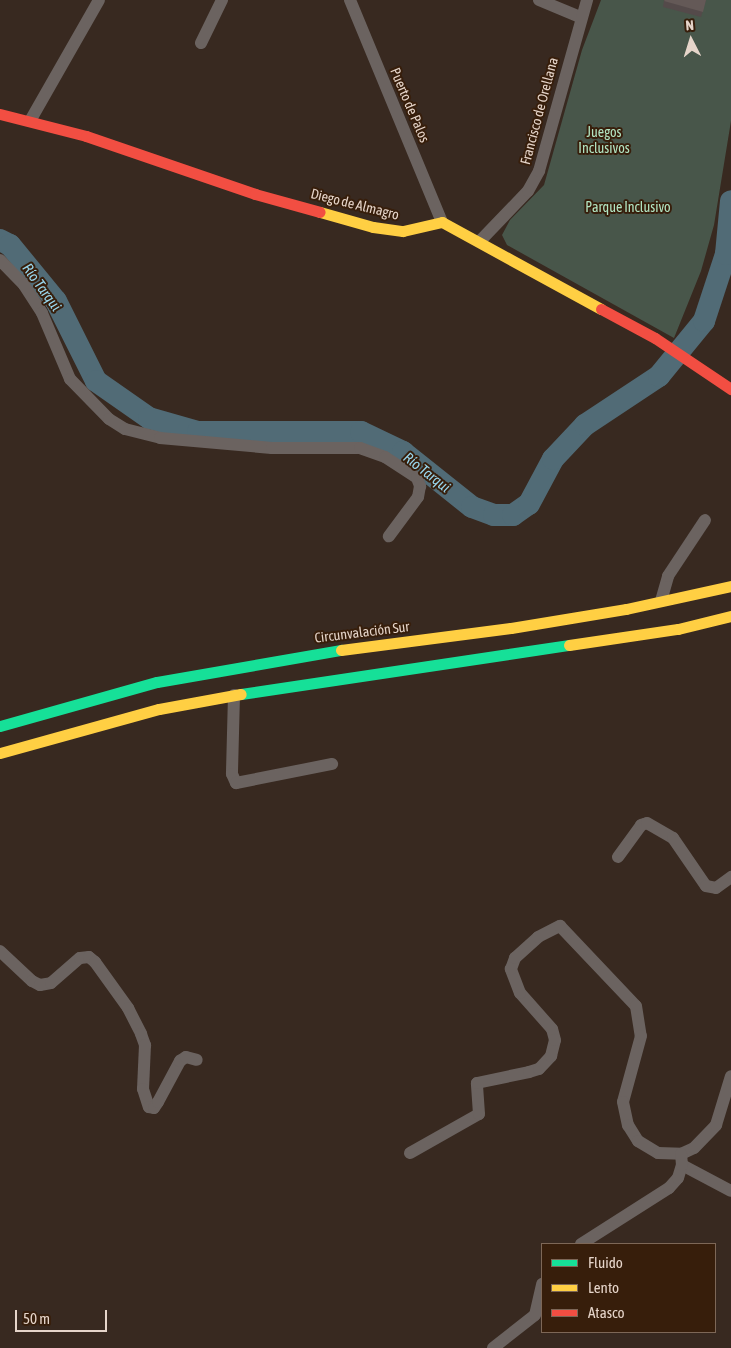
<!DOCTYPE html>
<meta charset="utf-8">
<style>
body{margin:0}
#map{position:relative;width:731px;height:1348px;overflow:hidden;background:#382920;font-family:"Asap Condensed",sans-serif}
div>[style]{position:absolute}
.green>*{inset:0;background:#48564a}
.river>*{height:22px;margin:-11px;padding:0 11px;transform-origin:11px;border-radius:11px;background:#516b76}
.street>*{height:12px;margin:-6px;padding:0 6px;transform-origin:6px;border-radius:6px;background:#6b6360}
.fast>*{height:11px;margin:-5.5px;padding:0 5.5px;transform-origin:5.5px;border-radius:5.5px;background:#16e098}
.slow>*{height:11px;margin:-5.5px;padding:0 5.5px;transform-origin:5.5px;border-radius:5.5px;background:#ffcf43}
.jam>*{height:11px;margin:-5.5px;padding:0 5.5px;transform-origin:5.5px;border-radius:5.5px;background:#f24e42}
.wall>*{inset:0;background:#544a4a}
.building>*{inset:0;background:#645957}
span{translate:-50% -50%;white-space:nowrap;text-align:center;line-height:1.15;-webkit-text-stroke:4px #371e0b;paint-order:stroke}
.street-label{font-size:14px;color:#e6d5ca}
.park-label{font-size:14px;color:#b2e5c3}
.water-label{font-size:15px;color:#98d6ed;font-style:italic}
.legend{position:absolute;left:541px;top:1243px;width:175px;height:90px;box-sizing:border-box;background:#371e0b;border:1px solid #7d6757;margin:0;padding:6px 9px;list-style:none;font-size:15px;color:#e6d5ca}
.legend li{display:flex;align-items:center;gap:10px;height:25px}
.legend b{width:25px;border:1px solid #7d6757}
.north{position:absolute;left:666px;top:15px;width:50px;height:50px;-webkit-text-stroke:4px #371e0b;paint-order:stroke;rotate:355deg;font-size:14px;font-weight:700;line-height:20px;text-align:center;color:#e6d5ca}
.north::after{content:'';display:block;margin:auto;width:18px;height:22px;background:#e6d5ca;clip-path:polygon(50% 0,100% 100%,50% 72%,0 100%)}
.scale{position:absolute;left:15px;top:1310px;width:92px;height:22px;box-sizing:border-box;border:2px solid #e6d5ca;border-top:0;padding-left:6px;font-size:15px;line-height:18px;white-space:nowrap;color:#e6d5ca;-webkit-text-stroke:4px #371e0b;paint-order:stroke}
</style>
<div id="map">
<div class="green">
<i style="clip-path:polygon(601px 0,731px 0,731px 121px,714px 225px,701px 271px,674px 338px,507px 245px,502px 235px,510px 220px,544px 185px,582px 50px)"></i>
</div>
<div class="river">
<i style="left:0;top:240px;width:11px;rotate:27deg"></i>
<i style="left:10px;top:245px;width:72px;rotate:50.6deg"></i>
<i style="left:56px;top:301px;width:89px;rotate:63.4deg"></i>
<i style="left:96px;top:381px;width:65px;rotate:34.9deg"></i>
<i style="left:149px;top:418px;width:51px;rotate:15.9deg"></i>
<i style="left:198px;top:432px;width:163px"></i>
<i style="left:361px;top:432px;width:47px;rotate:25.5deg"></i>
<i style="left:403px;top:452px;width:88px;rotate:38.6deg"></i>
<i style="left:472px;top:507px;width:23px;rotate:20deg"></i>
<i style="left:494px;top:515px;width:19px"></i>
<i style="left:513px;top:515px;width:19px;rotate:-35deg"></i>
<i style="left:529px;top:504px;width:51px;rotate:-61.9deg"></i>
<i style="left:553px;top:459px;width:47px;rotate:-46.7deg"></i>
<i style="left:585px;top:425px;width:89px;rotate:-33.5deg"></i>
<i style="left:659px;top:376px;width:71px;rotate:-50.7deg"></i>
<i style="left:704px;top:321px;width:71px;rotate:-71.8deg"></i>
<i style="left:726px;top:254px;width:53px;rotate:-84.6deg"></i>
</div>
<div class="street">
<i style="left:350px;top:0;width:240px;rotate:67.5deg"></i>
<i style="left:539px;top:0;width:44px;rotate:22.5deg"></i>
<i style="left:201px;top:43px;width:48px;rotate:-64deg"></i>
<i style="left:30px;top:121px;width:139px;rotate:-60.3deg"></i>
<i style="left:480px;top:241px;width:69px;rotate:-46.2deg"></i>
<i style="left:528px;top:191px;width:23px;rotate:-61deg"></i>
<i style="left:539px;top:171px;width:178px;rotate:-74.3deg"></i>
<i style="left:0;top:260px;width:35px;rotate:46deg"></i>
<i style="left:24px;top:285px;width:33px;rotate:57deg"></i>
<i style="left:42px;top:313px;width:72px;rotate:67deg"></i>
<i style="left:70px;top:379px;width:56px;rotate:45.7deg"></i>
<i style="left:109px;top:419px;width:19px;rotate:32deg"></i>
<i style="left:125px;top:429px;width:36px;rotate:14deg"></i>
<i style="left:160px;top:438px;width:112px;rotate:5.1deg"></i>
<i style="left:272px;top:448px;width:88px"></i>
<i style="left:360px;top:448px;width:27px;rotate:20deg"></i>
<i style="left:385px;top:457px;width:38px;rotate:33deg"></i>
<i style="left:417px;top:478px;width:9px;rotate:69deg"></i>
<i style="left:420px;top:486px;width:11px;rotate:100deg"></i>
<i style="left:418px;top:497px;width:49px;rotate:126.6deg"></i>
<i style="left:661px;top:601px;width:26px;rotate:-74deg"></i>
<i style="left:668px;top:576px;width:67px;rotate:-56.5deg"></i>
<i style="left:234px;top:695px;width:79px;rotate:91.5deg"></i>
<i style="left:232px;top:774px;width:10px;rotate:66deg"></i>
<i style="left:236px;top:783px;width:98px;rotate:-11.2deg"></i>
<i style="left:618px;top:857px;width:39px;rotate:-54deg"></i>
<i style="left:641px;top:825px;width:6px;rotate:-18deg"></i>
<i style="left:647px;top:823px;width:30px;rotate:30deg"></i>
<i style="left:673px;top:838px;width:58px;rotate:55.5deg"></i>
<i style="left:706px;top:886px;width:10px;rotate:11deg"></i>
<i style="left:716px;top:888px;width:19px;rotate:-36deg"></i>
<i style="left:0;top:951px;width:44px;rotate:43.2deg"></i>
<i style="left:32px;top:981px;width:9px;rotate:27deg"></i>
<i style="left:40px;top:985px;width:11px;rotate:-10deg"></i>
<i style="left:51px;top:983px;width:38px;rotate:-41deg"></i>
<i style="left:80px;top:958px;width:9px;rotate:-6deg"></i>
<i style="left:89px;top:957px;width:8px;rotate:40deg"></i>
<i style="left:95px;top:962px;width:57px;rotate:54.3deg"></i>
<i style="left:128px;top:1008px;width:29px;rotate:63deg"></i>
<i style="left:141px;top:1034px;width:12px;rotate:70deg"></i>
<i style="left:145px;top:1045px;width:44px;rotate:92.6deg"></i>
<i style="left:143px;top:1089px;width:19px;rotate:72deg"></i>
<i style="left:149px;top:1107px;width:5px;rotate:11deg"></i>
<i style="left:154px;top:1108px;width:7px;rotate:-56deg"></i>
<i style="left:158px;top:1102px;width:47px;rotate:-61.8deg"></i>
<i style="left:180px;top:1061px;width:7px;rotate:-34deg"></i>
<i style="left:186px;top:1057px;width:11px;rotate:15deg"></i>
<i style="left:410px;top:1153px;width:79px;rotate:-29.5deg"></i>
<i style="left:479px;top:1114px;width:31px;rotate:-94deg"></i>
<i style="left:477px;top:1083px;width:53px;rotate:-11.9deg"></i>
<i style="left:529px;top:1072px;width:10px;rotate:-17deg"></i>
<i style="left:539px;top:1069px;width:18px;rotate:-47deg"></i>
<i style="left:551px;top:1056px;width:16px;rotate:-76deg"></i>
<i style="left:555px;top:1040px;width:11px;rotate:-105deg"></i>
<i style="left:552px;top:1029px;width:48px;rotate:-131.6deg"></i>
<i style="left:520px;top:993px;width:26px;rotate:-111deg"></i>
<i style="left:511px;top:969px;width:12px;rotate:-70deg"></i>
<i style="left:515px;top:958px;width:31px;rotate:-42deg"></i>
<i style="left:538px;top:937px;width:25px;rotate:-27deg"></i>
<i style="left:560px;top:926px;width:110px;rotate:46.5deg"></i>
<i style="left:636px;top:1006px;width:30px;rotate:81deg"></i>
<i style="left:641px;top:1036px;width:68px;rotate:105.3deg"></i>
<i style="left:623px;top:1102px;width:24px;rotate:78deg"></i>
<i style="left:628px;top:1125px;width:19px;rotate:58deg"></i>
<i style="left:638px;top:1141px;width:23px;rotate:31deg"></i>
<i style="left:658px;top:1153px;width:23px;rotate:2deg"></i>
<i style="left:681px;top:1154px;width:14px;rotate:-25deg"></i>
<i style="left:694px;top:1148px;width:32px;rotate:-46deg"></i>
<i style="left:716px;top:1125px;width:51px;rotate:-73deg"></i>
<i style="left:682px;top:1165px;width:55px;rotate:28deg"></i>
<i style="left:581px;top:1244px;width:104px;rotate:-32.5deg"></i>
<i style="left:669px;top:1188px;width:13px;rotate:-48deg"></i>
<i style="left:678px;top:1178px;width:14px;rotate:-73deg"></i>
<i style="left:682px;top:1165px;width:11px;rotate:-95deg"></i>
<i style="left:493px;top:1348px;width:53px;rotate:-38.2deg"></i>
<i style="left:535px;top:1315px;width:32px;rotate:-77deg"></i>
</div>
<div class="fast">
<i style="left:241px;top:694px;width:332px;rotate:-8.5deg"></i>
<i style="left:0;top:726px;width:163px;rotate:-15.7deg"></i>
<i style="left:157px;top:682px;width:187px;rotate:-9.9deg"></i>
</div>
<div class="slow">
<i style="left:320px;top:212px;width:55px;rotate:15.8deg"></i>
<i style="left:373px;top:227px;width:30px;rotate:8deg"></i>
<i style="left:403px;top:231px;width:40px;rotate:-13deg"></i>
<i style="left:442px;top:222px;width:181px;rotate:28.7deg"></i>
<i style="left:569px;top:645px;width:110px;rotate:-8.4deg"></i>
<i style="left:678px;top:629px;width:55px;rotate:-13.8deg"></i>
<i style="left:341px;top:650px;width:171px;rotate:-7.4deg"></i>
<i style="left:511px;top:628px;width:117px;rotate:-9.4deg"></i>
<i style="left:626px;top:609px;width:107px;rotate:-12.4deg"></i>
<i style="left:0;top:753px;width:165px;rotate:-15.5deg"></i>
<i style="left:159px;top:709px;width:83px;rotate:-10.4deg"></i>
</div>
<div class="jam">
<i style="left:0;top:114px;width:89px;rotate:14.3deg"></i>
<i style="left:86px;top:136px;width:179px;rotate:18.9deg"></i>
<i style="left:255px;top:194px;width:67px;rotate:15.5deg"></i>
<i style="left:601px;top:309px;width:61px;rotate:28.2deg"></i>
<i style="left:655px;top:338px;width:92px;rotate:33.9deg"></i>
</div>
<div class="wall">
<i style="clip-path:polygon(664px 0,706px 0,701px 17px,663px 7px)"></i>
</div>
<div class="building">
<i style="clip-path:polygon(665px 0,706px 0,703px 12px,664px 1px)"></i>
</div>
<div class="street-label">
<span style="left:410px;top:105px;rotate:67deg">Puerto de Palos</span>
<span style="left:539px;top:111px;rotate:-75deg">Francisco de Orellana</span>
<span style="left:355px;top:204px;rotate:14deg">Diego de Almagro</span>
<span style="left:362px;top:632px;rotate:-7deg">Circunvalación Sur</span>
</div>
<div class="park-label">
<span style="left:604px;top:140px">Juegos<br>Inclusivos</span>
<span style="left:628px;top:207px">Parque Inclusivo</span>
</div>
<div class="water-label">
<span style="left:42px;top:287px;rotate:54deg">Río Tarqui</span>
<span style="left:427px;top:472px;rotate:38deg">Río Tarqui</span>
</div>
<ul class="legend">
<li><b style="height:6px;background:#16e098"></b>Fluido</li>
<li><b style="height:6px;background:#ffcf43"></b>Lento</li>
<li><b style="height:6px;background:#f24e42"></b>Atasco</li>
</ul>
<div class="north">N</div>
<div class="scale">50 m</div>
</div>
